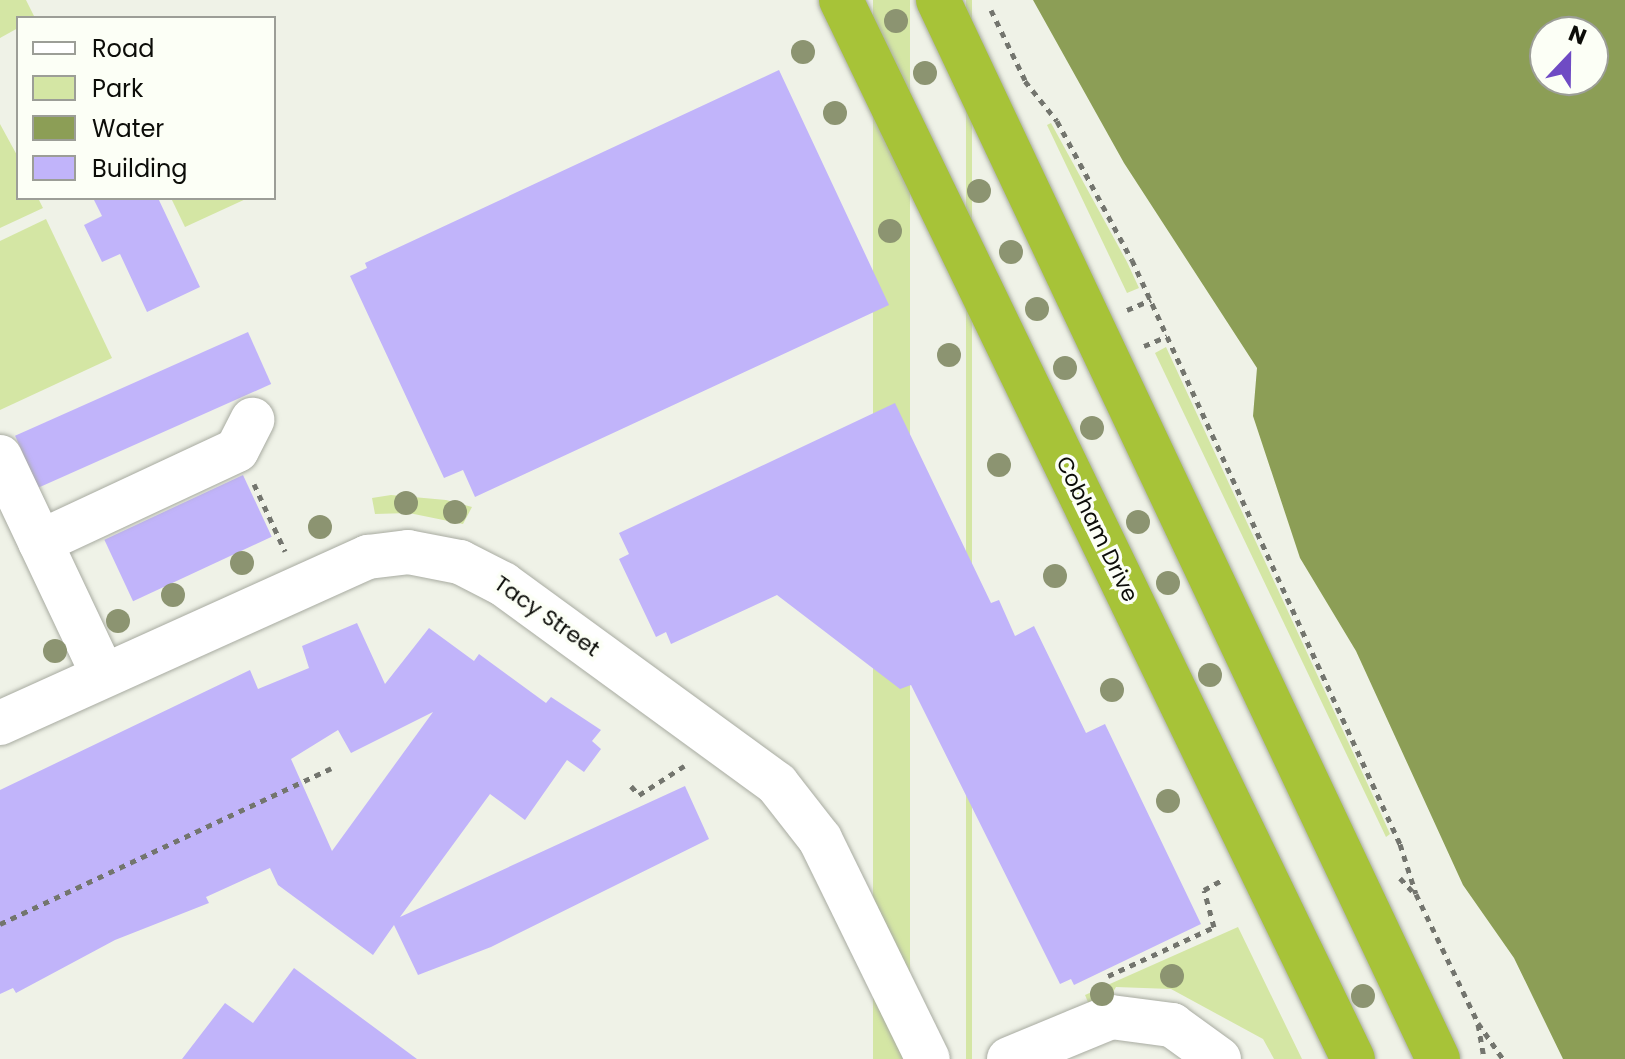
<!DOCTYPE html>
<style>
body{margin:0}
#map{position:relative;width:1625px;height:1059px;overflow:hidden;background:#eff2e7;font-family:Poppins,sans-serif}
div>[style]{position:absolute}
.green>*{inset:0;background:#d4e6a4;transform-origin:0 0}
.water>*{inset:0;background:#8c9e56}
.building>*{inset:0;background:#c1b4fa;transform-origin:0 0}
.path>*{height:5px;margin-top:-2.5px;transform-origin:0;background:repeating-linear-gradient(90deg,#73756e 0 6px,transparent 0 12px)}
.roads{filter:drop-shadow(0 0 2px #a8aba1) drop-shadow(0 0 2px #a8aba1)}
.minor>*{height:44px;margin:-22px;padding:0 22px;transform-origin:22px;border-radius:22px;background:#fff}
.highway>*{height:44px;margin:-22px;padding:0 22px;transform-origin:22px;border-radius:22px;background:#a7c338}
.trees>*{width:24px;height:24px;margin:-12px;border-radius:50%;background:#8c9471}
span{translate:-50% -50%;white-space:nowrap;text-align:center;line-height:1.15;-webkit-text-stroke:7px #fcfff6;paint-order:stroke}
.street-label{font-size:22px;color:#0c0d09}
.legend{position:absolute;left:16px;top:16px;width:260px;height:184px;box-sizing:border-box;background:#fcfff6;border:2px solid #9c9e97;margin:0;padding:10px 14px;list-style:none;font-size:24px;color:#0c0d09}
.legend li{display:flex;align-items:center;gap:16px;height:40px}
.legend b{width:40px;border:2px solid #9c9e97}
.north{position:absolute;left:1529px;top:16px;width:80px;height:80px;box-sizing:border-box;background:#fcfff6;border:2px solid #9c9e97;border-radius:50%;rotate:22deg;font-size:22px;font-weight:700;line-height:32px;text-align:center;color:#0c0d09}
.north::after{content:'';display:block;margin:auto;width:28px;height:36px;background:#6f4bc4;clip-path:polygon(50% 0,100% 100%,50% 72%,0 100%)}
</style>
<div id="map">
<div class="green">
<i style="clip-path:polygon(0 0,26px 0,35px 18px,18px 18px,18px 28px,0 38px)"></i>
<i style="left:873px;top:0;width:37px;height:1173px"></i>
<i style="left:966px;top:0;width:6px;height:1173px"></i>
<i style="clip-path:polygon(1051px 123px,1127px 262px,1139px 288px,1127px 293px,1047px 125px)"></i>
<i style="clip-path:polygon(0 124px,18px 157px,18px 198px,38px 198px,43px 208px,0 228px)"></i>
<i style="clip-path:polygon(171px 198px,248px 198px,185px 227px)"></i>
<i style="clip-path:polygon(46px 219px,112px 358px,0 410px,0 241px)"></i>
<i style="clip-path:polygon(1166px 347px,1374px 798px,1390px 834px,1386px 837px,1155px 353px)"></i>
<i style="clip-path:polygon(391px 495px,446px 500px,472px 507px,463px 524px,409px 513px,375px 514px,372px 498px)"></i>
<i style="clip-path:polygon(1238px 927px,1302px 1059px,1274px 1059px,1263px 1039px,1171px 989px,1116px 987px,1100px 1014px,1093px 1014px,1085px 995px)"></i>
</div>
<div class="water">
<i style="clip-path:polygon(evenodd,1033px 0,1625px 0,1625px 1059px,1563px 1059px,1514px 958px,1463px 885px,1356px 651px,1300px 558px,1253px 416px,1257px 368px,1124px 163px,1033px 0,1545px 32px,1593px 32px,1593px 80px,1545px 80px,1545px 32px)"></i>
</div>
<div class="building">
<i style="clip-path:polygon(779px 70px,889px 305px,475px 497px,463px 470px,444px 478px,350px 276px,367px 268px,365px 263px)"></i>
<i style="clip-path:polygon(93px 198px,158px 198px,200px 287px,147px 312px,120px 254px,102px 262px,84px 225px,102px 216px)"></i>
<i style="left:248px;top:332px;width:57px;height:255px;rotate:66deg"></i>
<i style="clip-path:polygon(895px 403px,991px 603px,999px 600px,1015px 636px,1034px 626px,1086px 733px,1105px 724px,1201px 924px,1074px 985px,1071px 979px,1060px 984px,911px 685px,900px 689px,777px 595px,671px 644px,666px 632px,656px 637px,619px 559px,629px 554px,619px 533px)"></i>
<i style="left:243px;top:475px;width:68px;height:153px;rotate:65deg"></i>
<i style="clip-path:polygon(evenodd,357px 623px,385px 684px,429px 628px,474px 661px,479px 654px,546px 703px,551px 697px,601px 730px,592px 741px,601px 749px,584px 772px,567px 760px,525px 820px,490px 794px,400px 917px,685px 786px,709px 839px,491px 947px,418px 975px,394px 925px,373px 955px,278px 885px,270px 868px,206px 897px,209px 903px,115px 940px,16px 993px,13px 988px,0 994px,0 790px,250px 670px,258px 689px,309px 668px,302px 646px,357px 623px,433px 712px,332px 851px,291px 759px,338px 730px,351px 753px,433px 712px)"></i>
<i style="clip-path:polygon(294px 968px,417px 1059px,182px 1059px,225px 1003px,253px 1023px)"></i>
</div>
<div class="path">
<i style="left:991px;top:10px;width:78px;rotate:64.1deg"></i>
<i style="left:1025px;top:81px;width:51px;rotate:51.3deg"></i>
<i style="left:1057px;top:121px;width:158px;rotate:61.7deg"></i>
<i style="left:1132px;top:260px;width:643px;rotate:65.35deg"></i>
<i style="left:1400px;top:844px;width:52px;rotate:72.3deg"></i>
<i style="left:1416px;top:894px;width:143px;rotate:64.3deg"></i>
<i style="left:1478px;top:1023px;width:44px;rotate:55.2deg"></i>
<i style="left:1127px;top:310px;width:26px;rotate:-23deg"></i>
<i style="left:1144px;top:346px;width:25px;rotate:-23deg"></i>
<i style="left:254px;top:484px;width:74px;rotate:65.2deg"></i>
<i style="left:631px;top:786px;width:12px;rotate:48deg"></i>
<i style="left:639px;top:795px;width:54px;rotate:-32.8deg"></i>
<i style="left:1400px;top:878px;width:22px;rotate:47deg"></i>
<i style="left:0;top:924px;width:366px;rotate:-25.2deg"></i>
<i style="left:1108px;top:976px;width:117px;rotate:-24.8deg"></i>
<i style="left:1214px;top:927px;width:38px;rotate:-105deg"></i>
<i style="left:1204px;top:890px;width:23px;rotate:-29deg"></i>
<i style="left:1478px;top:1024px;width:36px;rotate:80deg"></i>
</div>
<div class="roads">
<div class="minor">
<i style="left:0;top:457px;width:241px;rotate:64.7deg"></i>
<i style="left:40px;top:542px;width:217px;rotate:-25deg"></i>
<i style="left:237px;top:450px;width:34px;rotate:-63deg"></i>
<i style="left:0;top:723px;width:404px;rotate:-24.3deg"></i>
<i style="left:368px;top:557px;width:40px;rotate:-7.1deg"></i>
<i style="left:408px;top:552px;width:53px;rotate:10.9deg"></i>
<i style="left:460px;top:562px;width:48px;rotate:27.1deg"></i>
<i style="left:503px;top:584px;width:339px;rotate:36.1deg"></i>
<i style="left:777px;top:784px;width:70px;rotate:52deg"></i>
<i style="left:820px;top:839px;width:245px;rotate:63.9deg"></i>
<i style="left:1009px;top:1059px;width:110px;rotate:-22.4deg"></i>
<i style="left:1111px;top:1017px;width:62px;rotate:7.5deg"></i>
<i style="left:1172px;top:1025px;width:58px;rotate:35.9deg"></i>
</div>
<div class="highway">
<i style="left:841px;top:0;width:1176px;rotate:64.2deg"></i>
<i style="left:938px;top:0;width:1171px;rotate:64.73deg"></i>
</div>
</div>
<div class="trees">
<i style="left:896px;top:21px"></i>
<i style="left:803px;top:52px"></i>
<i style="left:925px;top:73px"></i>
<i style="left:835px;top:113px"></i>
<i style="left:979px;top:191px"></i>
<i style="left:890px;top:231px"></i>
<i style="left:1011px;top:252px"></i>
<i style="left:1037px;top:309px"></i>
<i style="left:949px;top:355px"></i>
<i style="left:1065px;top:368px"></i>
<i style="left:1092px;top:428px"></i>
<i style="left:999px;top:465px"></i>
<i style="left:406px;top:503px"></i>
<i style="left:455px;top:512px"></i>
<i style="left:1138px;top:522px"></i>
<i style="left:320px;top:527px"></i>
<i style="left:242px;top:563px"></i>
<i style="left:1055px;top:576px"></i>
<i style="left:1168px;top:583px"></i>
<i style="left:173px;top:595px"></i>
<i style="left:118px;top:621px"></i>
<i style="left:55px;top:651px"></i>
<i style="left:1210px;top:675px"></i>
<i style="left:1112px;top:690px"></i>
<i style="left:1168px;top:801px"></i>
<i style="left:1172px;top:976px"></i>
<i style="left:1102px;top:994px"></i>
<i style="left:1363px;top:996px"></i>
</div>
<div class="street-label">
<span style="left:1097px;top:529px;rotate:64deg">Cobham Drive</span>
<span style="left:547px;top:616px;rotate:35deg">Tacy Street</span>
</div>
<ul class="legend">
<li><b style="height:10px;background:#fff"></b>Road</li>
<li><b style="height:22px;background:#d4e6a4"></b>Park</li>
<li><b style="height:22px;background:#8c9e56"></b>Water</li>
<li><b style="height:22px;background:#c1b4fa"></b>Building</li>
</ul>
<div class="north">N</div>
</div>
